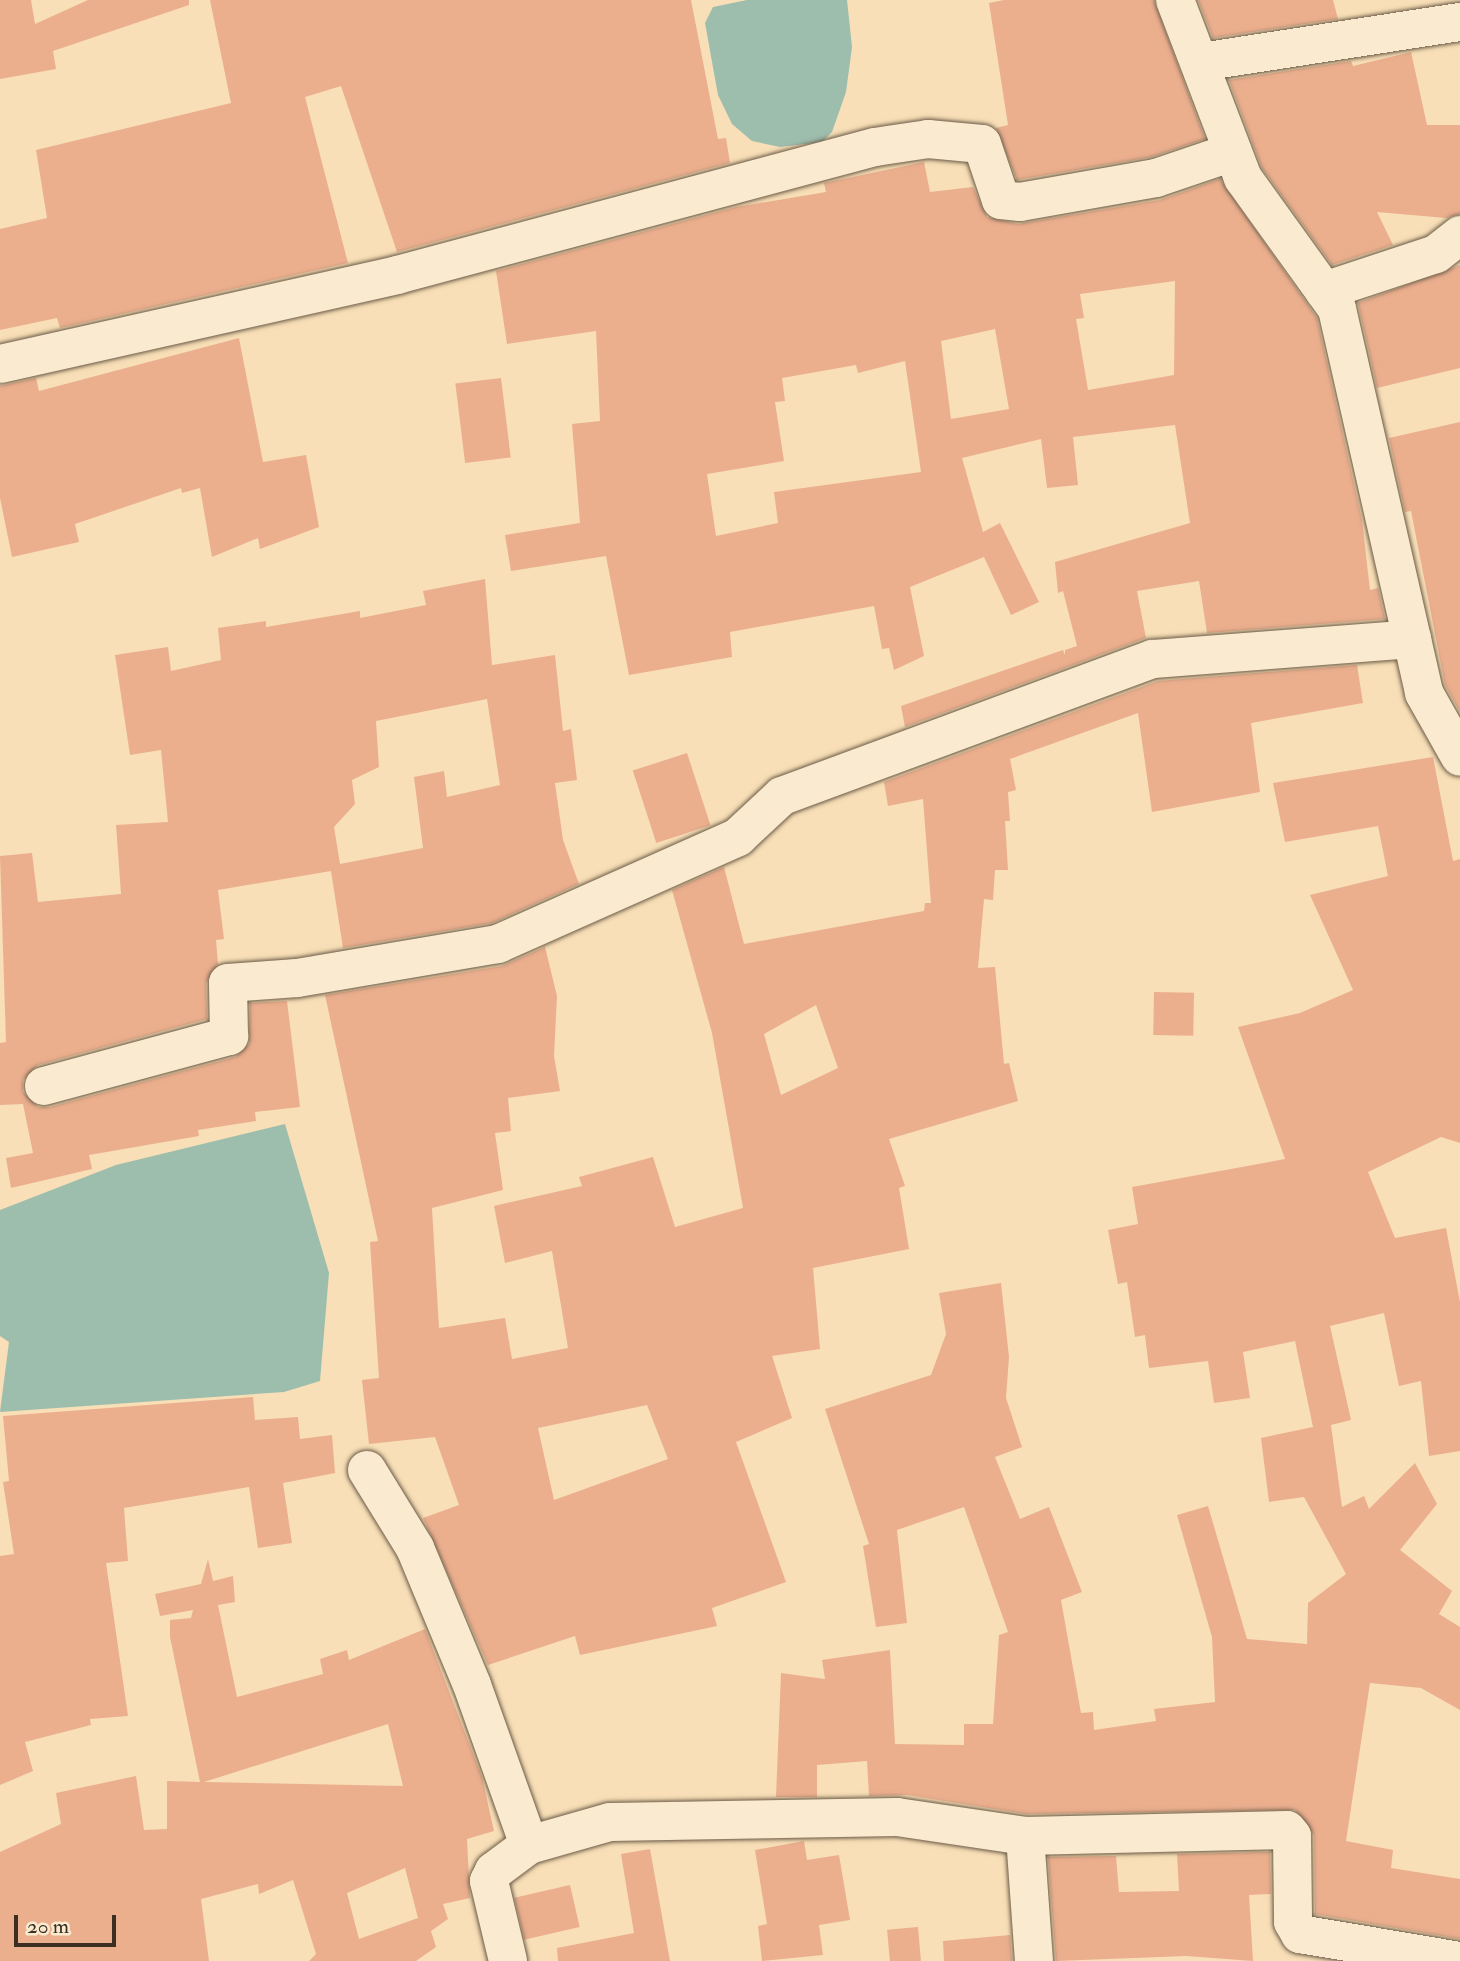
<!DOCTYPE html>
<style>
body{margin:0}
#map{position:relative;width:1460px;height:1961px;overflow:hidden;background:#f8dfb7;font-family:"IM FELL Double Pica",serif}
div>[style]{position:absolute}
.water>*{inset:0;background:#9dbdad}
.building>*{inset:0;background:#ebaf8e;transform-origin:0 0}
.roads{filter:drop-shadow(0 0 2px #6b5b47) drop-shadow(0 0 2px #6b5b47)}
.minor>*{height:38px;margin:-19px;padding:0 19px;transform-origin:19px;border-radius:19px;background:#faead0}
span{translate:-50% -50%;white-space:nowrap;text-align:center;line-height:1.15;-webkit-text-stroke:6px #faead0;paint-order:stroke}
.scale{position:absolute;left:14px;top:1915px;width:102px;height:32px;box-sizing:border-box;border:4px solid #3c2f22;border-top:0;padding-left:9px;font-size:21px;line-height:24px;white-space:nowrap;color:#3c2f22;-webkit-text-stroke:5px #faead0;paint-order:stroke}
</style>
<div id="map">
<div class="water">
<i style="clip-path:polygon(747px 0,847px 0,852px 47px,846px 92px,832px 132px,822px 142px,780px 147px,752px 141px,732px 124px,718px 95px,705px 23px,713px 7px)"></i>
<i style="clip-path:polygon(285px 1124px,329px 1273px,320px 1381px,284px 1392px,0 1412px,9px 1342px,0 1336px,0 1210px,116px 1165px)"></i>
</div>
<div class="building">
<i style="clip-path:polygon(0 0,31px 0,35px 24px,88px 0,189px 0,189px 5px,53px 51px,56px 69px,0 79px)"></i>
<i style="clip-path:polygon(210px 0,691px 0,718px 139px,726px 138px,730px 163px,397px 252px,341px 86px,305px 97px,348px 263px,60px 328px,57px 318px,0 330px,0 229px,47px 218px,36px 150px,231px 103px)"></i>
<i style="clip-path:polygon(1004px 0,1154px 0,1205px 139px,1151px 157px,1017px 180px,996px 128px,1008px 125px,989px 3px)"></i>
<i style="clip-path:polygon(1198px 0,1333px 0,1338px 19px,1213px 38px)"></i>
<i style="clip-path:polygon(1411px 52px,1427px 125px,1460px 125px,1460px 214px,1446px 218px,1377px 212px,1393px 245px,1332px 265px,1262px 168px,1229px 80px,1351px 61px,1353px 66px)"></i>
<i style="clip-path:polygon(evenodd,924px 162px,930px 192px,973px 187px,987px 217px,1018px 224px,1160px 200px,1220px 179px,1317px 318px,1362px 520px,1370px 590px,1378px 588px,1385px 619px,1207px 633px,1199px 581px,1137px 591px,1146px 638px,905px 727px,901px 706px,1063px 650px,1065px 655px,1065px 650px,1077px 646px,1063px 591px,1058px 593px,1055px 562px,1190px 523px,1175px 425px,1073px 437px,1078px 485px,1047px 488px,1041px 439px,962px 458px,983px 532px,1000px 523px,1039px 602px,1011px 615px,984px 557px,910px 587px,924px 656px,894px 670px,889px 648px,882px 649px,874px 606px,730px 632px,732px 657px,629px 675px,606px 556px,511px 571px,505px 535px,580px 523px,572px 424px,600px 421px,596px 331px,507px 344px,496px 271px,736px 207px,826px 192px,824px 183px,924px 162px,1175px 281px,1174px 375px,1088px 390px,1076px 319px,1084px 318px,1080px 294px,1175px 281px,924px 162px,995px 329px,1009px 409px,951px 419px,941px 341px,995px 329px,924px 162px,905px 361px,921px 472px,774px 492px,778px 523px,716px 536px,707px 474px,784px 461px,775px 402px,785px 401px,782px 378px,856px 365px,858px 373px,905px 361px)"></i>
<i style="clip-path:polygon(1460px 265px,1460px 368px,1377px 388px,1358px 303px)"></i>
<i style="clip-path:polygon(239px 338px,263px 462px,306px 455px,319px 527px,260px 549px,258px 538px,212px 557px,200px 488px,182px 493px,181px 488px,75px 524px,79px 542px,12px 557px,0 498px,0 386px,36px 378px,39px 391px)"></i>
<i style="left:501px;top:378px;width:80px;height:46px;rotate:83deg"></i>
<i style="clip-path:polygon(1460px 422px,1460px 712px,1445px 685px,1411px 511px,1405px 512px,1389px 438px)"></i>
<i style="clip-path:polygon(evenodd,485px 579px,492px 665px,555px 655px,563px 731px,571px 729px,577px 780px,555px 783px,563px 840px,579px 884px,492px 923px,343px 948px,331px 871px,218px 890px,224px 939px,216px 940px,218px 964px,206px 983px,207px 1019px,38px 1065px,23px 1080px,23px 1092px,38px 1107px,50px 1107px,235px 1057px,249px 1044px,250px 1003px,287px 1001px,300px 1107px,255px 1112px,256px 1121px,198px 1130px,199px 1136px,89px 1155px,92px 1169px,11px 1188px,6px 1158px,33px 1153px,23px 1104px,0 1105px,0 1043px,6px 1042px,0 856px,32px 853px,38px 902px,121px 894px,116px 825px,168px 822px,161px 750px,130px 755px,115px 655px,168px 647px,171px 671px,221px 660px,218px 628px,266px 621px,266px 627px,360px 611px,360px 618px,426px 605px,423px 591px,485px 579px,487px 699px,500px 785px,447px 797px,444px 771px,414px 777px,423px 848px,340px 864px,334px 827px,355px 804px,352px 780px,379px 767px,376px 721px,487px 699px)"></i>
<i style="clip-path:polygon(evenodd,1357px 665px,1363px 703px,1251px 723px,1260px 792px,1152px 812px,1138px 713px,1010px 759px,1016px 790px,1008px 792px,1010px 821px,1005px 821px,1008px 870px,995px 870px,993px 900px,984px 899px,978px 968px,995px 967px,1004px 1064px,1009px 1063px,1018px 1101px,889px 1139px,905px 1186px,899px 1188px,909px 1249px,813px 1268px,820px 1349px,772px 1356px,792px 1418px,736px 1442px,786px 1582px,712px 1608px,717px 1626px,580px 1655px,575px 1636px,488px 1665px,423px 1518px,459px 1505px,435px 1437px,369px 1444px,362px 1380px,379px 1378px,370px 1242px,378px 1241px,325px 995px,502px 966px,545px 947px,557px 996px,554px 1056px,560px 1091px,508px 1098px,511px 1131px,495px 1133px,503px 1190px,432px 1208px,439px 1328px,505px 1318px,512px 1359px,568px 1348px,552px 1251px,505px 1263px,494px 1206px,582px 1186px,579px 1177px,653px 1157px,675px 1227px,743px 1208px,712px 1033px,672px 890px,724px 867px,744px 944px,924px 911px,925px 903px,931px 903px,923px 799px,888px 806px,884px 782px,1158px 681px,1357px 665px,816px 1005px,838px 1068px,781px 1095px,764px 1034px,816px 1005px,1357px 665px,647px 1405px,668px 1459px,554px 1500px,538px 1428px,647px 1405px)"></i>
<i style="left:687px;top:753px;width:76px;height:57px;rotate:72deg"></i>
<i style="clip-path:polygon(1433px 757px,1453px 861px,1460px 859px,1460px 1143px,1441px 1137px,1368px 1172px,1395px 1238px,1446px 1228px,1460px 1302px,1460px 1451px,1429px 1456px,1421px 1381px,1399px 1386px,1384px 1313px,1330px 1326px,1351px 1420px,1331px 1425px,1342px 1507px,1364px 1496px,1369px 1509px,1415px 1463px,1437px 1504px,1400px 1550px,1452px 1591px,1439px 1614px,1460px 1627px,1460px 1710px,1421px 1688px,1370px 1683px,1346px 1841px,1393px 1850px,1391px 1868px,1460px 1879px,1460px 1939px,1315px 1914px,1314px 1835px,1295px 1810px,1026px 1814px,907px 1795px,869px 1796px,867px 1761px,817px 1765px,817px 1797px,776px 1797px,781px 1673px,825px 1679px,822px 1660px,890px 1650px,895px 1744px,964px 1745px,964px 1724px,993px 1724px,999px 1635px,1008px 1632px,964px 1507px,897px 1530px,907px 1623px,876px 1627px,863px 1546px,869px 1544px,825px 1409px,931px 1375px,946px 1334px,939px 1293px,1001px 1283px,1009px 1357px,1006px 1398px,1022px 1447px,995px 1457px,1020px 1519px,1049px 1507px,1082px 1592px,1061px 1600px,1081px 1713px,1093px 1712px,1094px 1730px,1156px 1721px,1154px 1709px,1215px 1702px,1212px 1637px,1177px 1515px,1208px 1506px,1247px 1639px,1307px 1644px,1308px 1603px,1346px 1574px,1304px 1497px,1269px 1502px,1261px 1438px,1313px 1427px,1295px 1341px,1243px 1352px,1250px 1398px,1214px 1403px,1208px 1361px,1149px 1368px,1145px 1335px,1135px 1337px,1127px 1282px,1118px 1284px,1108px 1230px,1138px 1224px,1132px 1187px,1285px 1159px,1238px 1027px,1300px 1013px,1353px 990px,1310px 895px,1388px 876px,1378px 826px,1285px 842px,1273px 783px)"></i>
<i style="left:1154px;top:992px;width:40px;height:43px;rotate:1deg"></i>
<i style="clip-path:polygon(253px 1397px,255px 1420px,298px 1417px,300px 1439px,332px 1435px,335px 1473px,283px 1483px,292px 1543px,258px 1548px,249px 1487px,124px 1508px,128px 1561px,106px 1563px,128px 1716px,90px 1719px,91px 1725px,25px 1742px,33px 1771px,0 1785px,0 1556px,14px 1554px,3px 1482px,9px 1481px,3px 1416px)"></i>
<i style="clip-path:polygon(evenodd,208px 1559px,213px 1581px,233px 1576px,235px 1602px,218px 1605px,237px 1697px,323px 1674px,320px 1659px,347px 1650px,349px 1660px,425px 1629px,482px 1777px,494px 1831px,467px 1839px,470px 1898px,443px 1904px,448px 1919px,431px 1931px,436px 1947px,416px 1961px,309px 1961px,316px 1954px,293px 1880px,259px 1894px,258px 1884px,201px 1899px,209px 1961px,0 1961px,0 1852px,61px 1824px,56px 1793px,136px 1776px,144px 1830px,167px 1829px,167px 1781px,200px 1782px,170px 1637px,170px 1620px,191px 1618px,193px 1610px,160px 1616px,155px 1594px,201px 1584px,208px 1559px,388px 1724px,403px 1786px,204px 1782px,388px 1724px,208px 1559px,405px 1868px,418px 1918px,359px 1939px,347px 1893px,405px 1868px)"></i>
<i style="clip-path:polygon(804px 1841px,807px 1860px,839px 1855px,850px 1920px,819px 1925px,823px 1955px,762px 1961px,758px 1926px,767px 1924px,755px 1850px)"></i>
<i style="clip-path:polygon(650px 1849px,670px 1961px,558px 1961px,557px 1948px,634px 1933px,621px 1854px)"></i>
<i style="clip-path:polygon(1270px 1852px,1271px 1894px,1249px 1895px,1253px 1961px,1186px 1956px,1056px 1961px,1048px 1857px,1116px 1856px,1119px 1892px,1179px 1891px,1177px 1854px)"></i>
<i style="left:570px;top:1885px;width:43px;height:57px;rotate:77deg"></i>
<i style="left:918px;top:1927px;width:34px;height:31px;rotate:85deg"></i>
<i style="clip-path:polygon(1010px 1935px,1012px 1961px,944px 1961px,943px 1941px)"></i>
</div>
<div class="roads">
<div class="minor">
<i style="left:1175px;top:0;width:191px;rotate:69.1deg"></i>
<i style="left:1243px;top:178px;width:161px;rotate:54.3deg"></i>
<i style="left:1337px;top:309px;width:394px;rotate:77.2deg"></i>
<i style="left:1424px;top:693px;width:73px;rotate:60.6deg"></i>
<i style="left:1201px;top:62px;width:262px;rotate:-8.8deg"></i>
<i style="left:1324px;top:291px;width:118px;rotate:-18.3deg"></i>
<i style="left:1436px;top:254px;width:31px;rotate:-38deg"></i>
<i style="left:0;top:364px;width:407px;rotate:-12.6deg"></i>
<i style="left:397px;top:275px;width:495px;rotate:-15deg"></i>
<i style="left:875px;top:147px;width:54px;rotate:-8.6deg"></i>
<i style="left:928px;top:139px;width:54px;rotate:5.3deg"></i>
<i style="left:982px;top:144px;width:59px;rotate:71.3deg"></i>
<i style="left:1001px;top:200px;width:19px;rotate:6deg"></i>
<i style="left:1020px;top:202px;width:138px;rotate:-10deg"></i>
<i style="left:1156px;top:178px;width:81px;rotate:-18.7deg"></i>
<i style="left:44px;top:1086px;width:192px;rotate:-15.1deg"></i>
<i style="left:229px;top:1036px;width:53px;rotate:-91.1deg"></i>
<i style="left:228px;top:983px;width:69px;rotate:-4.1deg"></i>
<i style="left:297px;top:978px;width:204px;rotate:-9.6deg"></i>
<i style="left:498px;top:944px;width:263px;rotate:-24deg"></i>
<i style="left:738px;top:837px;width:60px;rotate:-43deg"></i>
<i style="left:782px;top:796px;width:395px;rotate:-20.3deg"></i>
<i style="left:1153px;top:659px;width:260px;rotate:-4.4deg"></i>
<i style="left:367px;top:1470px;width:92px;rotate:58.4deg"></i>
<i style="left:415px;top:1548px;width:148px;rotate:67.4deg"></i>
<i style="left:472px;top:1685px;width:170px;rotate:70.4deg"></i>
<i style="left:529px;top:1845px;width:44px;rotate:143.4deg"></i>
<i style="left:494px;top:1871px;width:11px;rotate:117deg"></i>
<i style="left:489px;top:1881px;width:82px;rotate:76.6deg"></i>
<i style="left:1025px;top:1836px;width:125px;rotate:85.9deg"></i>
<i style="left:529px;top:1845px;width:84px;rotate:-15.9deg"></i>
<i style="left:610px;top:1822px;width:287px;rotate:-1deg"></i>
<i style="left:897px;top:1817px;width:129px;rotate:8.4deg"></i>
<i style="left:1025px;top:1836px;width:262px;rotate:-1.3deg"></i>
<i style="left:1287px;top:1830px;width:8px;rotate:50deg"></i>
<i style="left:1292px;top:1836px;width:86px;rotate:89.3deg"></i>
<i style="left:1293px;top:1922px;width:14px;rotate:60deg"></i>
<i style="left:1300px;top:1934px;width:162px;rotate:9.6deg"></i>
</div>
</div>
<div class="scale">20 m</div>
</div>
